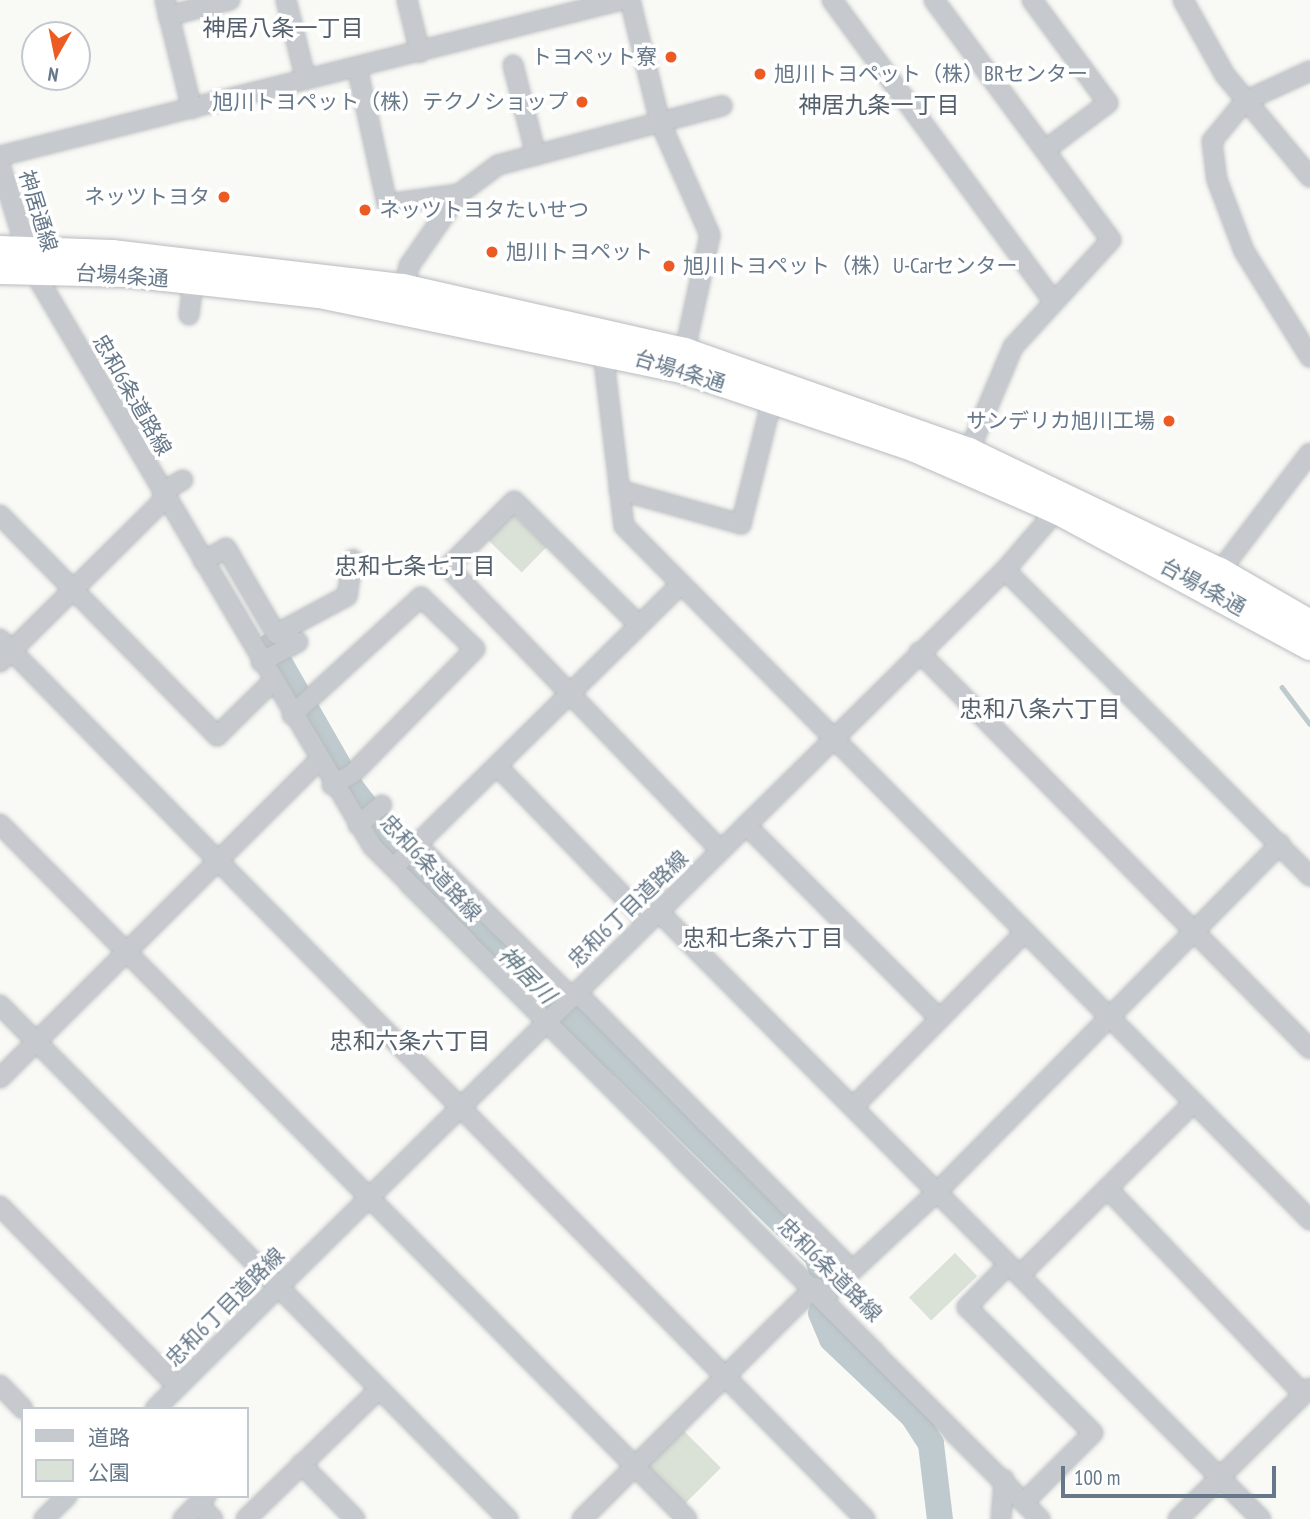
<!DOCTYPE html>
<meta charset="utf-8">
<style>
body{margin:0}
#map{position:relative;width:1310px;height:1519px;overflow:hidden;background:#f9f9f6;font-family:"PT Sans Narrow","Noto Sans JP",sans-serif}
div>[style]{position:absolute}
.green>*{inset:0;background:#dae1d7;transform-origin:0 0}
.stream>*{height:4.5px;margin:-2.25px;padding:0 2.25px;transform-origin:2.25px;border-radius:2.25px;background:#becace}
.river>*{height:26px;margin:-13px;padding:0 13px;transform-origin:13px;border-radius:13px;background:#becace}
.roads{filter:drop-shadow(0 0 2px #b8bcbf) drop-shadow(0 0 2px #b8bcbf)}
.minor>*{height:18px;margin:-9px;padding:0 9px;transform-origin:9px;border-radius:9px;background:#c6cace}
.highway>*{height:26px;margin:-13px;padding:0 13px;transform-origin:13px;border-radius:13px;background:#fff}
.dots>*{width:19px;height:19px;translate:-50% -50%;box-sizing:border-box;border:4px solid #fff;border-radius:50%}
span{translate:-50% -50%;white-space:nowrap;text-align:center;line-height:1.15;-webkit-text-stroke:7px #fff;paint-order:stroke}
.poi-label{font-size:21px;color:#667889}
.right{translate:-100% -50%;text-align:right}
.left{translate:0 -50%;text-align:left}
.street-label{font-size:21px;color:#667889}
.neighbourhood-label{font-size:23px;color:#54616d}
.water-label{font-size:23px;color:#627983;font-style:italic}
.legend{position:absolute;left:21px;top:1407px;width:228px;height:91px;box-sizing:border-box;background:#fff;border:2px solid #c2c9d0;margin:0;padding:9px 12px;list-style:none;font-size:21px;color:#667889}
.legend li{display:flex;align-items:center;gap:14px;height:35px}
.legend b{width:35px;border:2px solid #c2c9d0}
.north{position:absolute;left:21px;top:21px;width:70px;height:70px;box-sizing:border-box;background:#fff;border:2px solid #c2c9d0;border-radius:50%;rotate:189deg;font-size:19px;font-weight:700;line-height:28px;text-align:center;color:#667889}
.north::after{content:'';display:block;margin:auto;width:24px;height:32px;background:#ec5b22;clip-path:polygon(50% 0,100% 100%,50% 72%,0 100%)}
.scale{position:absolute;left:1061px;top:1466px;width:215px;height:32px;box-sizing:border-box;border:4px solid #667889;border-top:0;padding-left:9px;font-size:21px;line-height:24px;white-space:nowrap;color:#667889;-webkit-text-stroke:5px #fff;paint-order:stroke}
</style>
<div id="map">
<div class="green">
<i style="left:513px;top:514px;width:47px;height:36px;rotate:44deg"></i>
<i style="left:955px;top:1253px;width:32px;height:64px;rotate:46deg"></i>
<i style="left:677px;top:1424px;width:62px;height:60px;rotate:45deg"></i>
</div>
<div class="stream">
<i style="left:1282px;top:687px;width:46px;rotate:52.9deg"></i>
</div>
<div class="river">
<i style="left:270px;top:646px;width:165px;rotate:60.2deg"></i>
<i style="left:352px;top:789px;width:70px;rotate:52deg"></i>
<i style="left:395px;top:844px;width:590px;rotate:44.31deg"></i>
<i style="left:817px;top:1256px;width:16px;rotate:72deg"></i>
<i style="left:821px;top:1313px;width:28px;rotate:67deg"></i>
<i style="left:832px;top:1339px;width:112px;rotate:43.5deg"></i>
<i style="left:913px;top:1416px;width:33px;rotate:57deg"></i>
<i style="left:931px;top:1444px;width:76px;rotate:83.2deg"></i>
</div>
<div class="roads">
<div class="minor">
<i style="left:165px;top:0;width:112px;rotate:76.1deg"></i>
<i style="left:286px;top:0;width:82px;rotate:76deg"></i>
<i style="left:407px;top:0;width:54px;rotate:76deg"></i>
<i style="left:630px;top:0;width:126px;rotate:76.2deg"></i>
<i style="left:660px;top:122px;width:124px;rotate:66.1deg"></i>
<i style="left:710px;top:235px;width:127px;rotate:102.3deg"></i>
<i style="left:832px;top:0;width:373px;rotate:53.7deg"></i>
<i style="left:934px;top:0;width:298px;rotate:53.6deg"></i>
<i style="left:1111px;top:240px;width:145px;rotate:132.5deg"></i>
<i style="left:1013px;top:347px;width:121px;rotate:112.9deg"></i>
<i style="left:1032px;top:0;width:128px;rotate:53.6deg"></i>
<i style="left:1108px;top:103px;width:79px;rotate:143.3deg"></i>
<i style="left:1183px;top:0;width:86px;rotate:60.8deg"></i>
<i style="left:1225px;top:75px;width:133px;rotate:50.2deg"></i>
<i style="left:168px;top:16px;width:64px;rotate:-14.5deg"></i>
<i style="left:513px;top:65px;width:93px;rotate:75.7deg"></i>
<i style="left:357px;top:67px;width:140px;rotate:77.6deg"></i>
<i style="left:387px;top:204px;width:73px;rotate:-7.9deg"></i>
<i style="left:1310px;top:71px;width:72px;rotate:155.2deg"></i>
<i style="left:1245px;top:101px;width:52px;rotate:129.5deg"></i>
<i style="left:1212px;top:141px;width:39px;rotate:83deg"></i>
<i style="left:1217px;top:180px;width:76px;rotate:69.2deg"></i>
<i style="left:1244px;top:251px;width:125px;rotate:58.1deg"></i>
<i style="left:0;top:156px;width:641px;rotate:-14.08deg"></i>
<i style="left:0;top:165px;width:110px;rotate:72.6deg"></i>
<i style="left:33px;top:270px;width:670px;rotate:59.49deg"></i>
<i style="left:373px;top:847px;width:947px;rotate:45.21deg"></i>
<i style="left:402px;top:297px;width:32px;rotate:-77deg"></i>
<i style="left:409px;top:266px;width:88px;rotate:-55.2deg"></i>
<i style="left:459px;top:194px;width:49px;rotate:-36.6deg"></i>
<i style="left:498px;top:165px;width:232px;rotate:-14.8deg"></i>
<i style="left:189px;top:315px;width:34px;rotate:-83deg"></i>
<i style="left:602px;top:344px;width:183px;rotate:83.1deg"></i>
<i style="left:624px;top:526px;width:976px;rotate:45.33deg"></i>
<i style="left:619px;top:490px;width:127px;rotate:15.6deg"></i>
<i style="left:741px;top:524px;width:136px;rotate:-76deg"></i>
<i style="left:162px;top:492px;width:24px;rotate:-30deg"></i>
<i style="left:0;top:515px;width:310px;rotate:45.5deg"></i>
<i style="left:217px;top:736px;width:78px;rotate:-44.5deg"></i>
<i style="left:203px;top:561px;width:26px;rotate:-29deg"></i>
<i style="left:226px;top:548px;width:99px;rotate:59.8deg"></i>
<i style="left:276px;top:634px;width:81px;rotate:-28.2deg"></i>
<i style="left:347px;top:596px;width:37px;rotate:-81deg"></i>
<i style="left:1005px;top:570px;width:432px;rotate:45.1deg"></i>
<i style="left:1220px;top:571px;width:148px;rotate:-52.7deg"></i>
<i style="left:639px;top:625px;width:176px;rotate:-135.2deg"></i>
<i style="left:514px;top:501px;width:93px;rotate:135deg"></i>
<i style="left:448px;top:567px;width:393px;rotate:46.1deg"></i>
<i style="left:0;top:639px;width:1234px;rotate:45.49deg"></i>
<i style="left:919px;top:652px;width:557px;rotate:45.44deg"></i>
<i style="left:0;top:662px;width:233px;rotate:-44.7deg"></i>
<i style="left:261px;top:662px;width:42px;rotate:-28.4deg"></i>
<i style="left:292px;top:715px;width:175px;rotate:-42.5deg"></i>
<i style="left:421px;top:597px;width:75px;rotate:43.9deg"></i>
<i style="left:475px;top:649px;width:175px;rotate:134.5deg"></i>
<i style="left:352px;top:774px;width:23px;rotate:151deg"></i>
<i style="left:497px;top:766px;width:216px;rotate:45.9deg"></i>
<i style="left:0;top:824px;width:977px;rotate:45.33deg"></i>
<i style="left:358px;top:825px;width:31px;rotate:-40deg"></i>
<i style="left:746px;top:825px;width:274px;rotate:45deg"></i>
<i style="left:417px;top:845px;width:216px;rotate:44.6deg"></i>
<i style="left:394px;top:867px;width:402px;rotate:-44.6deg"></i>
<i style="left:658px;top:911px;width:856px;rotate:45.24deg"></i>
<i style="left:576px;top:992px;width:392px;rotate:45.2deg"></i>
<i style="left:0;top:1005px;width:723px;rotate:45.34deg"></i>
<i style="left:0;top:1078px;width:449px;rotate:-44.9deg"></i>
<i style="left:853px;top:1107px;width:244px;rotate:-45.5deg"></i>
<i style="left:1107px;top:1188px;width:284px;rotate:46.4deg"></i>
<i style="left:0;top:1206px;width:252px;rotate:45.5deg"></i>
<i style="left:1008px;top:1265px;width:59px;rotate:134.3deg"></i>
<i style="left:967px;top:1307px;width:178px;rotate:45deg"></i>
<i style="left:1093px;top:1433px;width:98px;rotate:135deg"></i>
<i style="left:1020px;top:1275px;width:244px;rotate:-44.8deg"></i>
<i style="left:824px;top:1297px;width:154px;rotate:-42.9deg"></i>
<i style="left:937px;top:1192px;width:489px;rotate:-45.4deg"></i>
<i style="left:0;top:1385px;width:33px;rotate:46deg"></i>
<i style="left:155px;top:1409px;width:1194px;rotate:-44.63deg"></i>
<i style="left:1005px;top:570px;width:87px;rotate:-49.2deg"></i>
<i style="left:301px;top:1464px;width:77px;rotate:45.5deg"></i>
<i style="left:198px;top:1504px;width:21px;rotate:45deg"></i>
<i style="left:44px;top:1519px;width:33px;rotate:-45deg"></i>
<i style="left:183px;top:1519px;width:33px;rotate:-45deg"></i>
<i style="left:246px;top:1519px;width:186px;rotate:-44.3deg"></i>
<i style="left:582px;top:1519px;width:329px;rotate:-44.9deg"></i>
<i style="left:1001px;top:1519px;width:40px;rotate:-85.7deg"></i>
<i style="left:1178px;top:1519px;width:186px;rotate:-44.8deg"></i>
</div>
<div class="highway">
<i style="left:0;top:249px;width:112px;rotate:2deg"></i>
<i style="left:112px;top:253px;width:293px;rotate:6.7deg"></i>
<i style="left:403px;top:287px;width:289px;rotate:12.8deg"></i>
<i style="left:685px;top:351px;width:301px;rotate:19.4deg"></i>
<i style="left:969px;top:451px;width:278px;rotate:25.6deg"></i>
<i style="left:1220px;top:571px;width:104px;rotate:30deg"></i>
<i style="left:0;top:271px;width:128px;rotate:1.3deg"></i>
<i style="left:128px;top:274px;width:192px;rotate:6.3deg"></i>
<i style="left:319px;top:295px;width:371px;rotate:11.7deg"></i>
<i style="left:682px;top:370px;width:246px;rotate:18.7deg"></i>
<i style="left:915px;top:449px;width:157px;rotate:23.6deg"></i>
<i style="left:1059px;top:512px;width:285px;rotate:28.3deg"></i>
</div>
</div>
<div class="dots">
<i style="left:671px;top:57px;background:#ec5b22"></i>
<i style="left:760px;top:74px;background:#ec5b22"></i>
<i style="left:582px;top:102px;background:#ec5b22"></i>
<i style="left:224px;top:197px;background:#ec5b22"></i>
<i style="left:365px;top:210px;background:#ec5b22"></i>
<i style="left:492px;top:252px;background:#ec5b22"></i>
<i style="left:669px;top:266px;background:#ec5b22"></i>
<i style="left:1169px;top:421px;background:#ec5b22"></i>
</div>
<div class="poi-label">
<span class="right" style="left:657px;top:57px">トヨペット寮</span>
<span class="left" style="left:774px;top:74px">旭川トヨペット（株）BRセンター</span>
<span class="right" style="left:568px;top:102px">旭川トヨペット（株）テクノショップ</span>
<span class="right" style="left:210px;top:197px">ネッツトヨタ</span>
<span class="left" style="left:379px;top:210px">ネッツトヨタたいせつ</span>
<span class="left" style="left:506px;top:252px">旭川トヨペット</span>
<span class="left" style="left:683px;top:266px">旭川トヨペット（株）U-Carセンター</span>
<span class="right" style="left:1155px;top:421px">サンデリカ旭川工場</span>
</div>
<div class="street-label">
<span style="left:38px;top:211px;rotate:73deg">神居通線</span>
<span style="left:122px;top:276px;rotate:4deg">台場4条通</span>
<span style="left:680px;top:371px;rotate:17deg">台場4条通</span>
<span style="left:132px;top:395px;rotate:60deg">忠和6条道路線</span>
<span style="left:1203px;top:587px;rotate:29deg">台場4条通</span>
<span style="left:431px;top:868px;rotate:47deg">忠和6条道路線</span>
<span style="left:628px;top:909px;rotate:-44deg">忠和6丁目道路線</span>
<span style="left:830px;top:1270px;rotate:45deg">忠和6条道路線</span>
<span style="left:225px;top:1307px;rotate:-45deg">忠和6丁目道路線</span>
</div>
<div class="neighbourhood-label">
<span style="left:283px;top:28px">神居八条一丁目</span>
<span style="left:879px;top:105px">神居九条一丁目</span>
<span style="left:415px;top:566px">忠和七条七丁目</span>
<span style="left:1040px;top:709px">忠和八条六丁目</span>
<span style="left:763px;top:938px">忠和七条六丁目</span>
<span style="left:410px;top:1041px">忠和六条六丁目</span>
</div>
<div class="water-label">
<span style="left:527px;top:975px;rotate:45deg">神居川</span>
</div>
<ul class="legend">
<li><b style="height:9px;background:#c6cace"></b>道路</li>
<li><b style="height:19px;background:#dae1d7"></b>公園</li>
</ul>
<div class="north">N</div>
<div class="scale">100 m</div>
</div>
